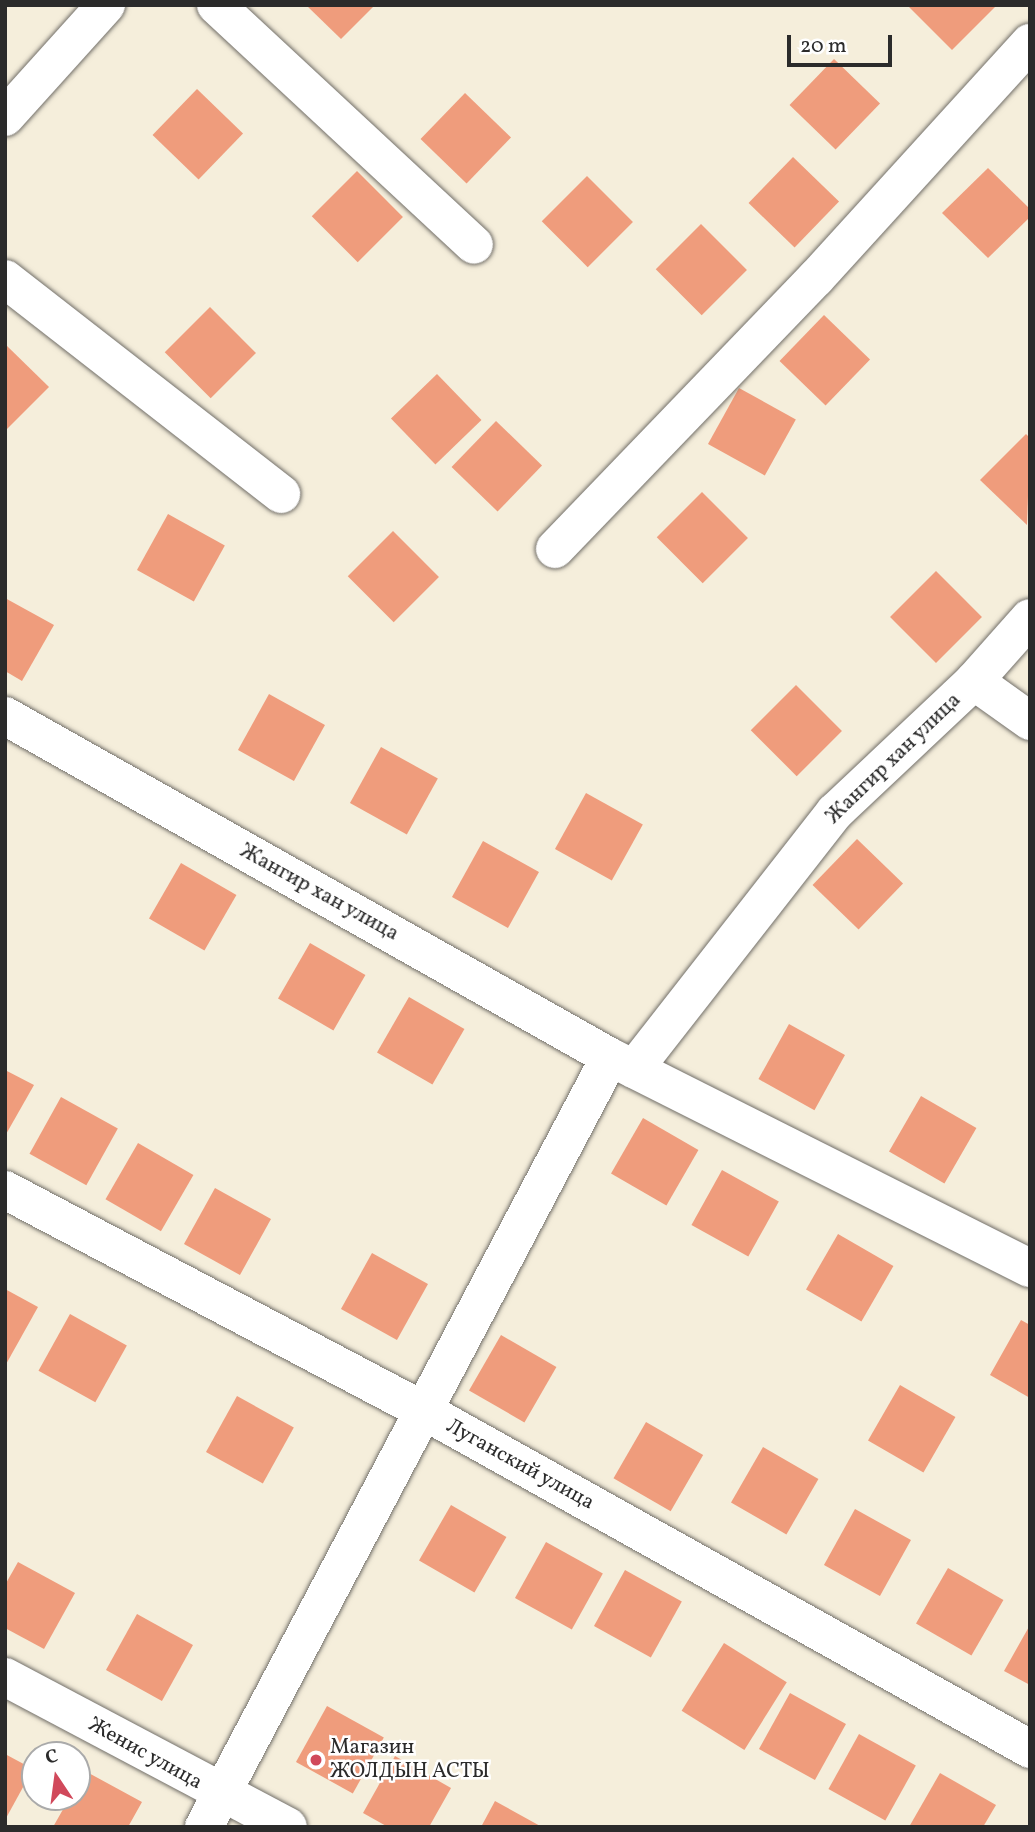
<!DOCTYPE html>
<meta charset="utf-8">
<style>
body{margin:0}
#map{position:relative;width:1035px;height:1832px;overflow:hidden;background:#f5eedb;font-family:Vollkorn,serif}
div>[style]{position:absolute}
.building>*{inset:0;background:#ef9c7c;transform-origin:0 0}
.roads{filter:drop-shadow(0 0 2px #726f69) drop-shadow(0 0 2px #726f69)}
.minor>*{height:38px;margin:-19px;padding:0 19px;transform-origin:19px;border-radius:19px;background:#fff}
.dots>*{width:19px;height:19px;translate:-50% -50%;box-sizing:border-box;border:4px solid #fff;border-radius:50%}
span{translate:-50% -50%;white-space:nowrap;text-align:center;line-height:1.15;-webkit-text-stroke:5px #fff;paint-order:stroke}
.street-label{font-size:21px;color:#2b2b2b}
.poi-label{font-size:21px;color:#2b2b2b}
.left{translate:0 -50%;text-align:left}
.frame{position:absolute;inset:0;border:7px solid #2b2b2b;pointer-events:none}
.north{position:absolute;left:21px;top:1741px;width:70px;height:70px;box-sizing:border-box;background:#fff;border:2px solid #aaa;border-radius:50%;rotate:347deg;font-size:19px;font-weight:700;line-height:28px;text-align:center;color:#2b2b2b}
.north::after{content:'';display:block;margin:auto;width:24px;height:32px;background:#d1495b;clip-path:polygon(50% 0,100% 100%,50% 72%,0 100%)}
.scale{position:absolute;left:787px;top:35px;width:105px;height:32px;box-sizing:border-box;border:4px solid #2b2b2b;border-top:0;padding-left:9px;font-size:21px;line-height:24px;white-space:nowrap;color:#2b2b2b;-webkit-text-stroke:5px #fff;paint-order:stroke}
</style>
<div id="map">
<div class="building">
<i style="clip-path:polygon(306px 5px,375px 5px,341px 39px)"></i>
<i style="clip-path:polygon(907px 5px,997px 5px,952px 50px)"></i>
<i style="left:834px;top:59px;width:64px;height:64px;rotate:44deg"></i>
<i style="left:197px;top:89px;width:64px;height:64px;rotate:44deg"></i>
<i style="left:465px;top:93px;width:64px;height:64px;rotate:44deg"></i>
<i style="left:793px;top:157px;width:64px;height:64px;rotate:44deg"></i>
<i style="clip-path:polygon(988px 168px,1030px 209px,1030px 217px,988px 258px,942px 213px)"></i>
<i style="left:357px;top:171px;width:65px;height:64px;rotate:45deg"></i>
<i style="left:587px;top:176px;width:65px;height:64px;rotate:45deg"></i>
<i style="left:701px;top:224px;width:65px;height:64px;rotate:45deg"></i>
<i style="left:210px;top:307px;width:65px;height:64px;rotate:45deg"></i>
<i style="left:824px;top:315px;width:64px;height:64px;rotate:44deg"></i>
<i style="clip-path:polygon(5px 344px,49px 387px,5px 431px)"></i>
<i style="left:437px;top:374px;width:64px;height:64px;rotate:46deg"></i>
<i style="left:739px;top:388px;width:65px;height:64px;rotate:29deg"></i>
<i style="left:496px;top:421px;width:64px;height:64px;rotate:44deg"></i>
<i style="clip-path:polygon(1026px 434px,1030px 438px,1027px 525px,980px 480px)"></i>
<i style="left:702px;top:492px;width:65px;height:64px;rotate:45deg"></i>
<i style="left:168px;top:514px;width:65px;height:64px;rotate:29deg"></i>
<i style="left:393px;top:531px;width:65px;height:64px;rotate:45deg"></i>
<i style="left:936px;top:571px;width:65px;height:65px;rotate:45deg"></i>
<i style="clip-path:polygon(5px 598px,54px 625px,22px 681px,5px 671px)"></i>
<i style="left:796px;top:685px;width:65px;height:64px;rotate:45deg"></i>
<i style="left:269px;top:694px;width:64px;height:64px;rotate:29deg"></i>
<i style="left:381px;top:747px;width:65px;height:64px;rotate:29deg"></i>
<i style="left:586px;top:793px;width:65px;height:64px;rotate:29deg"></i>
<i style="left:857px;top:839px;width:64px;height:64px;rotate:44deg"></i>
<i style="left:483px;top:841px;width:64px;height:64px;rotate:29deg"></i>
<i style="left:181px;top:863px;width:64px;height:64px;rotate:30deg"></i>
<i style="left:310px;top:943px;width:64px;height:64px;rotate:30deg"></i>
<i style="left:409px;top:997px;width:64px;height:64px;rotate:30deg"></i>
<i style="left:789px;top:1024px;width:64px;height:63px;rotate:29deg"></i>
<i style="clip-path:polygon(5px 1070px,34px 1085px,5px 1136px)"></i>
<i style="left:921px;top:1096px;width:64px;height:64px;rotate:30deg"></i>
<i style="left:61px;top:1097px;width:65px;height:65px;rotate:29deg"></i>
<i style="left:643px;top:1118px;width:64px;height:64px;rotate:30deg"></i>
<i style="left:138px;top:1143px;width:64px;height:65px;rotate:30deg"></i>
<i style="left:722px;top:1170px;width:65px;height:63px;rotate:29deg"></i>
<i style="left:215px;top:1188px;width:64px;height:64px;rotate:29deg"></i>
<i style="left:838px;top:1234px;width:64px;height:64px;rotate:30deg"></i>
<i style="left:372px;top:1253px;width:64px;height:64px;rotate:29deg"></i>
<i style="clip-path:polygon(5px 1289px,38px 1307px,5px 1366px)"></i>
<i style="left:70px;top:1314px;width:65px;height:65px;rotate:29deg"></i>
<i style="clip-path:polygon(1021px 1320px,1030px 1325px,1030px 1398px,990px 1375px)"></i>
<i style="left:501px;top:1335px;width:64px;height:64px;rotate:30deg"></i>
<i style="left:900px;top:1385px;width:64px;height:64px;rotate:30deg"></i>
<i style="left:237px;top:1396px;width:65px;height:64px;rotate:29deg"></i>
<i style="left:646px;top:1422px;width:66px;height:65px;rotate:30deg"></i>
<i style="left:763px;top:1447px;width:64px;height:64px;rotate:30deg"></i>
<i style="left:451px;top:1505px;width:64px;height:64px;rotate:30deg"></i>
<i style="left:855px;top:1509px;width:64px;height:64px;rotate:29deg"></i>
<i style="left:546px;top:1542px;width:65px;height:64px;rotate:29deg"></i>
<i style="clip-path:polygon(18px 1562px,75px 1593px,44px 1649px,5px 1628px,5px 1585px)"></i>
<i style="left:948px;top:1568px;width:64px;height:64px;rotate:30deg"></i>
<i style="left:625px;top:1570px;width:65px;height:64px;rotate:29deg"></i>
<i style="left:137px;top:1614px;width:64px;height:64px;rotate:29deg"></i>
<i style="clip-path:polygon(1030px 1625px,1030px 1685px,1004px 1671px)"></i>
<i style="left:724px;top:1643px;width:74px;height:80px;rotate:32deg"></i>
<i style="left:790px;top:1693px;width:64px;height:64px;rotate:29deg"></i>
<i style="left:327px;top:1706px;width:65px;height:64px;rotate:29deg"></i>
<i style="left:859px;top:1734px;width:65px;height:63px;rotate:29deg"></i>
<i style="clip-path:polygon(5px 1754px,33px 1769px,5px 1820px)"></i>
<i style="clip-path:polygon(395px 1756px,451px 1788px,429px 1827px,388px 1827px,363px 1813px)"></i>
<i style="clip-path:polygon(85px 1771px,142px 1802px,128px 1827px,53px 1827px,70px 1797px,77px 1797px)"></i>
<i style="clip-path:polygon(940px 1773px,996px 1805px,983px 1827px,909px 1827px)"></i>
<i style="clip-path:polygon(495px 1801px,542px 1827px,481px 1827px)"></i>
</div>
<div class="roads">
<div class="minor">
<i style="left:216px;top:5px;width:352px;rotate:42.9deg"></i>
<i style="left:5px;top:117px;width:151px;rotate:-48deg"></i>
<i style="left:5px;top:279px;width:350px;rotate:37.9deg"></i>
<i style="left:555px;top:549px;width:376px;rotate:-46.1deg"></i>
<i style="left:816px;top:278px;width:318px;rotate:-47.7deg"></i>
<i style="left:974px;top:681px;width:69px;rotate:35.5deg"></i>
<i style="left:5px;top:716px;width:694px;rotate:29.41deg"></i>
<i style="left:610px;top:1057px;width:470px;rotate:26.7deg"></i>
<i style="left:634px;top:1069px;width:326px;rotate:-52deg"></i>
<i style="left:835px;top:812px;width:191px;rotate:-43.3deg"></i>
<i style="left:974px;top:681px;width:84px;rotate:-48.4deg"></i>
<i style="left:5px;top:1190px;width:476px;rotate:27.8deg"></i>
<i style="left:426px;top:1412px;width:692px;rotate:29.16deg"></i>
<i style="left:5px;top:1677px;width:320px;rotate:27.9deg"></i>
<i style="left:204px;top:1827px;width:870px;rotate:-62.2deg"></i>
</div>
</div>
<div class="dots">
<i style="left:316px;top:1760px;background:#d1495b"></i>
</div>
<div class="street-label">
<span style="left:894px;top:759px;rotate:-44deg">Жангир хан улица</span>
<span style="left:319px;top:893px;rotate:29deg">Жангир хан улица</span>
<span style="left:520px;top:1465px;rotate:29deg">Луганский улица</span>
<span style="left:145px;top:1754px;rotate:29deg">Женис улица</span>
</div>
<div class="poi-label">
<span class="left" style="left:330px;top:1760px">Магазин<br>ЖОЛДЫН АСТЫ</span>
</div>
<div class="frame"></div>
<div class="north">С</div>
<div class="scale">20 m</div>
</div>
